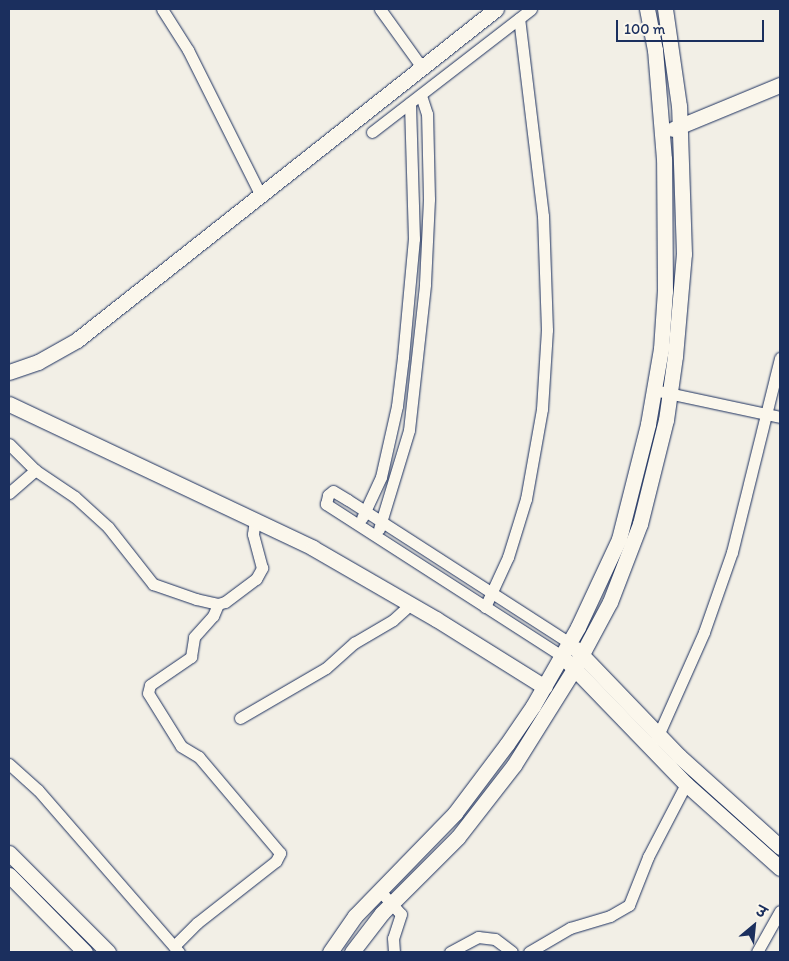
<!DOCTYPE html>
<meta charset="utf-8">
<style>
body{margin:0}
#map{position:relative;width:789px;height:961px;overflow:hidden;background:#f2efe6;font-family:Itim,"Playpen Sans Deva",sans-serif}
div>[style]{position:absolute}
.roads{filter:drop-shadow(0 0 1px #1b2f5e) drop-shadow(0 0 1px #1b2f5e)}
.street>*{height:11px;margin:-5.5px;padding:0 5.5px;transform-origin:5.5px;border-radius:5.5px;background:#fbf7ec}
.secondary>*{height:15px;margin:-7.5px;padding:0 7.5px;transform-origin:7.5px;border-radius:7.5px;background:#fbf7ec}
span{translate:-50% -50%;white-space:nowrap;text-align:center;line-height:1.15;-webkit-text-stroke:4px #fbf7ec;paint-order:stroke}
.frame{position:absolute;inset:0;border:10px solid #1b2f5e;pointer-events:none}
.north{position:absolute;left:729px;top:901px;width:50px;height:50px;-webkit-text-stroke:4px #fbf7ec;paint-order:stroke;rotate:28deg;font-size:14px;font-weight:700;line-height:20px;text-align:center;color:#1b2f5e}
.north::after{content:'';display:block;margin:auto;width:18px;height:22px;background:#1b2f5e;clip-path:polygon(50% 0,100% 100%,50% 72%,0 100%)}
.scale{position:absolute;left:616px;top:20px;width:148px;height:22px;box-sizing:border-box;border:2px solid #1b2f5e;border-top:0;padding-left:6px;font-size:15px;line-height:18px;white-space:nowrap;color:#1b2f5e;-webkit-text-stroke:4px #fbf7ec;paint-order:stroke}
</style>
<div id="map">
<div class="roads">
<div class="street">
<i style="left:162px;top:9px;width:49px;rotate:57.6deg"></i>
<i style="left:188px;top:50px;width:163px;rotate:63.4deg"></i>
<i style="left:380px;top:9px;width:70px;rotate:54.3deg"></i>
<i style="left:372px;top:132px;width:201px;rotate:-37.7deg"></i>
<i style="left:654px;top:390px;width:129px;rotate:12.1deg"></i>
<i style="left:9px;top:444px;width:37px;rotate:45deg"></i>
<i style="left:35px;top:470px;width:48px;rotate:34deg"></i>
<i style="left:75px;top:497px;width:45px;rotate:42.3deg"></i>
<i style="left:108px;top:527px;width:73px;rotate:51.7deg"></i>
<i style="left:153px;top:584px;width:46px;rotate:19.2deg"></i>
<i style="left:196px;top:599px;width:23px;rotate:13deg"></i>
<i style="left:218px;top:604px;width:7px;rotate:-16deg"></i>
<i style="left:225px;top:602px;width:39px;rotate:-37deg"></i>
<i style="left:256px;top:579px;width:13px;rotate:-61deg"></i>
<i style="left:262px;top:568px;width:35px;rotate:-105deg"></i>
<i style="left:253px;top:534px;width:14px;rotate:-82deg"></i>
<i style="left:9px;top:493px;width:35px;rotate:-41deg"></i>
<i style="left:362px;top:518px;width:45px;rotate:-65.1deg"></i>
<i style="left:381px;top:477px;width:73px;rotate:-77.3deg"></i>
<i style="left:397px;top:406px;width:49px;rotate:-83deg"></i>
<i style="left:403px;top:357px;width:119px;rotate:-84.7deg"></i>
<i style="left:414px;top:239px;width:136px;rotate:-91.7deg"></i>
<i style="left:379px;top:529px;width:103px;rotate:-73.1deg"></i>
<i style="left:409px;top:430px;width:147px;rotate:-83.7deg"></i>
<i style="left:425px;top:284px;width:85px;rotate:-87.3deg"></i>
<i style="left:429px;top:199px;width:85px;rotate:-91.3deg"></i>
<i style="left:427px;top:114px;width:20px;rotate:-108deg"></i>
<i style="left:485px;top:607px;width:55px;rotate:-65.3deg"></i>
<i style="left:508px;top:557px;width:61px;rotate:-72.8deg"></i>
<i style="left:526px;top:499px;width:91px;rotate:-79.9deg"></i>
<i style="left:542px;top:409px;width:79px;rotate:-86.4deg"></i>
<i style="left:547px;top:330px;width:114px;rotate:-92deg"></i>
<i style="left:543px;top:216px;width:199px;rotate:-96.9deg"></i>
<i style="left:562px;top:656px;width:281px;rotate:-147.2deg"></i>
<i style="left:326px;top:504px;width:9px;rotate:-77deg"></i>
<i style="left:328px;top:495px;width:6px;rotate:-39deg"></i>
<i style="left:333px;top:491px;width:17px;rotate:31deg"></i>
<i style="left:348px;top:500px;width:264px;rotate:32.8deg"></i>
<i style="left:240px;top:718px;width:99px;rotate:-30.2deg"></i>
<i style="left:326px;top:668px;width:38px;rotate:-42deg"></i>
<i style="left:354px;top:643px;width:45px;rotate:-30.5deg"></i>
<i style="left:393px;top:620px;width:24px;rotate:-42deg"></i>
<i style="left:656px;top:740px;width:118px;rotate:-66deg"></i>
<i style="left:704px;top:632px;width:85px;rotate:-70.7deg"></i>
<i style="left:732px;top:552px;width:200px;rotate:-76.1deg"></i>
<i style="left:9px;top:764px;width:39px;rotate:42deg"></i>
<i style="left:38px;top:790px;width:215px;rotate:49deg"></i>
<i style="left:380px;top:891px;width:31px;rotate:48deg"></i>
<i style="left:401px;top:914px;width:25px;rotate:108deg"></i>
<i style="left:393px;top:938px;width:14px;rotate:86deg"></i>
<i style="left:174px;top:946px;width:33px;rotate:-45deg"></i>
<i style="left:197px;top:923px;width:100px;rotate:-38.1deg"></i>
<i style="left:276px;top:861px;width:9px;rotate:-63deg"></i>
<i style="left:280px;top:853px;width:126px;rotate:-130.2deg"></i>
<i style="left:199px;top:757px;width:21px;rotate:-149deg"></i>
<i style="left:181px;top:746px;width:62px;rotate:-121.9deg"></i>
<i style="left:148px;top:693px;width:8px;rotate:-76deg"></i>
<i style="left:150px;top:685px;width:50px;rotate:-34.3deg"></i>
<i style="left:191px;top:657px;width:20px;rotate:-81deg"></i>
<i style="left:194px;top:637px;width:28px;rotate:-48deg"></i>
<i style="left:213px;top:616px;width:13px;rotate:-67deg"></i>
<i style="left:450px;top:952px;width:32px;rotate:-28deg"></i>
<i style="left:478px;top:937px;width:17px;rotate:7deg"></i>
<i style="left:495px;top:939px;width:21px;rotate:37deg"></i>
<i style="left:529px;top:952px;width:48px;rotate:-30.3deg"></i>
<i style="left:570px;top:928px;width:42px;rotate:-16.7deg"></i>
<i style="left:610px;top:916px;width:22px;rotate:-30deg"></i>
<i style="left:629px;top:905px;width:52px;rotate:-68.4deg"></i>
<i style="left:648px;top:857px;width:82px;rotate:-62.5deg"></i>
<i style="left:757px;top:952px;width:47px;rotate:-60.7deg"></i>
</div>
<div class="secondary">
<i style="left:673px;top:129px;width:116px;rotate:-22.4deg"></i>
<i style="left:9px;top:372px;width:31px;rotate:-19deg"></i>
<i style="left:38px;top:362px;width:45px;rotate:-29.4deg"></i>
<i style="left:77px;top:340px;width:534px;rotate:-38.31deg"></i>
<i style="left:9px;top:404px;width:336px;rotate:25.3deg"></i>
<i style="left:313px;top:548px;width:142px;rotate:30deg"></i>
<i style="left:436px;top:619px;width:128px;rotate:32deg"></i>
<i style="left:576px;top:649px;width:149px;rotate:46.1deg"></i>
<i style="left:679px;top:756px;width:136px;rotate:42deg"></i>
<i style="left:568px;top:662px;width:170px;rotate:46deg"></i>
<i style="left:686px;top:784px;width:126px;rotate:41.8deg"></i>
<i style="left:9px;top:853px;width:140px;rotate:45deg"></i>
<i style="left:9px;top:875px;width:108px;rotate:45.4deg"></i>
<i style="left:330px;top:952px;width:44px;rotate:-55.2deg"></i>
<i style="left:355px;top:916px;width:144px;rotate:-45.8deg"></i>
<i style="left:455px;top:813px;width:86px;rotate:-53deg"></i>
<i style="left:507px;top:744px;width:46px;rotate:-55.6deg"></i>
<i style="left:533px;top:706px;width:91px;rotate:-60.3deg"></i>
<i style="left:578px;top:627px;width:97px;rotate:-65deg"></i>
<i style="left:619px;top:539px;width:119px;rotate:-75.8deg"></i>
<i style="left:648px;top:424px;width:76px;rotate:-80.2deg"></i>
<i style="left:661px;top:349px;width:58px;rotate:-86.1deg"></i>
<i style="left:665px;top:291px;width:132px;rotate:-90.4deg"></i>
<i style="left:664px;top:159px;width:109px;rotate:-94.7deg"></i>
<i style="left:655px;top:50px;width:42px;rotate:-101deg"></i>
<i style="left:352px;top:952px;width:49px;rotate:-52.4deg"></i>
<i style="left:382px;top:913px;width:107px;rotate:-45deg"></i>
<i style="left:458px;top:837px;width:91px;rotate:-52.1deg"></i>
<i style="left:514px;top:765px;width:113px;rotate:-58deg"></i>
<i style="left:574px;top:669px;width:76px;rotate:-61.8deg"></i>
<i style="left:610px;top:602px;width:84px;rotate:-69deg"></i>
<i style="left:640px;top:524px;width:107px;rotate:-76deg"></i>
<i style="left:666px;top:420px;width:65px;rotate:-82deg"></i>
<i style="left:675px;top:356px;width:102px;rotate:-85deg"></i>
<i style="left:684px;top:254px;width:148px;rotate:-91.9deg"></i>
<i style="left:679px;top:106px;width:98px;rotate:-98.2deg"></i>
</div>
</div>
<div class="frame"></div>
<div class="north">उ</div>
<div class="scale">100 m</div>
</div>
